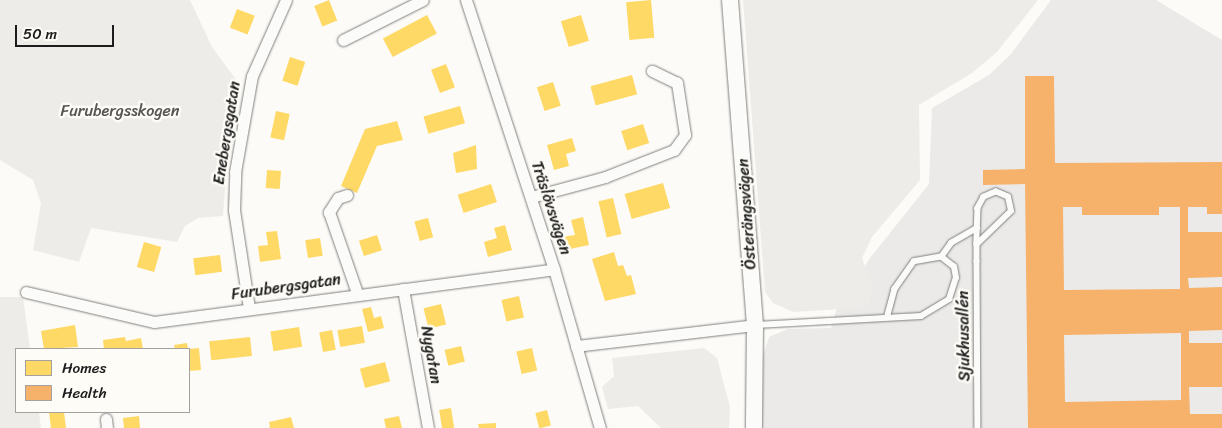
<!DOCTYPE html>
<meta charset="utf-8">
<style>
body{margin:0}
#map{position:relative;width:1222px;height:428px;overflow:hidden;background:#fcfbf8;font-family:Sriracha,sans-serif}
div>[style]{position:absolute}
.built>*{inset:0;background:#ebeae8}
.green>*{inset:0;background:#edece8}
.homes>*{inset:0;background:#ffd966;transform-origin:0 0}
.health>*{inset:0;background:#f6b26b}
.roads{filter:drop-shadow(0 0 1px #81807f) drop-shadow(0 0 1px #81807f)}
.lane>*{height:5.5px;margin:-2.75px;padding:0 2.75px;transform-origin:2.75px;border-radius:2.75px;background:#fbfbf9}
.street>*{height:11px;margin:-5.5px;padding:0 5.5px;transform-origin:5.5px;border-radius:5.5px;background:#fbfbf9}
.secondary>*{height:16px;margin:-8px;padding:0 8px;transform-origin:8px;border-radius:8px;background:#fbfbf9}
span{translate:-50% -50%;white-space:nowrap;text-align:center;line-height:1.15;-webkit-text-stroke:5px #fdfcf7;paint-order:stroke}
.park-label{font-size:16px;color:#575655}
.street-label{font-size:16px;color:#1c1c1c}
.legend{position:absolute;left:15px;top:348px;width:175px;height:65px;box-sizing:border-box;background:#fdfcf7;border:1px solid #a3a29f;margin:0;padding:6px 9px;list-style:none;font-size:15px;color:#1c1c1c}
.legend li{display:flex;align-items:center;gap:10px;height:25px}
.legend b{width:25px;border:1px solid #a3a29f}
.scale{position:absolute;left:15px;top:25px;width:99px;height:22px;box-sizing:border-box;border:2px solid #1c1c1c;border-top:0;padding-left:6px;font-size:15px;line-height:18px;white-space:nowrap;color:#1c1c1c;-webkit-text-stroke:4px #fdfcf7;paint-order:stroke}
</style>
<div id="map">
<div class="built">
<i style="clip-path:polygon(1051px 0,1156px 0,1222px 40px,1222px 428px,762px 428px,762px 359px,769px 337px,788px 329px,831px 328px,836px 311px,870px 258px,929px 184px,932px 108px,989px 75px,1011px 54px)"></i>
</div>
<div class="green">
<i style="clip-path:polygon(0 0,190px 0,212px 47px,240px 85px,230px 123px,223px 216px,198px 218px,185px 226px,177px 242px,91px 228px,79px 262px,33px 250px,41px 203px,33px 180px,0 160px)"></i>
<i style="clip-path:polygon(743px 0,1038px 0,997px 52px,972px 73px,919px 105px,920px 180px,872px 237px,862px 258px,874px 290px,868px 304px,860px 308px,793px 312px,773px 303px,765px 292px)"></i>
<i style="clip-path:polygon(0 297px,23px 297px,30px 349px,16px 349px,16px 412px,39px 412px,41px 428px,0 428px)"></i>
<i style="clip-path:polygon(704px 348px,717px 358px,730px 407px,729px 428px,661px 428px,638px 406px,608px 409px,602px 387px,614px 376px,612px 358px)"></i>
</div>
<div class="homes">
<i style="left:329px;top:0;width:22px;height:16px;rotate:68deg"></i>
<i style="left:651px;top:0;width:38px;height:25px;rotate:85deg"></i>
<i style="left:237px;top:9px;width:19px;height:20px;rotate:21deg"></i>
<i style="left:427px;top:15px;width:21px;height:50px;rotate:62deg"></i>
<i style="left:581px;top:15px;width:27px;height:21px;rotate:73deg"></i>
<i style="left:290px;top:57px;width:16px;height:25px;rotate:18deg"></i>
<i style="left:446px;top:64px;width:25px;height:16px;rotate:69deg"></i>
<i style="left:632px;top:75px;width:20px;height:43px;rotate:75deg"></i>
<i style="left:553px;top:82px;width:25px;height:17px;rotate:72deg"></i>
<i style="left:460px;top:106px;width:18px;height:38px;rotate:74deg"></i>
<i style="left:276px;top:111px;width:14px;height:27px;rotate:12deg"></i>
<i style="clip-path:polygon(397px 121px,403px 140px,377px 146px,357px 193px,341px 186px,365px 129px)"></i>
<i style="left:643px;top:124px;width:20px;height:23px;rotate:72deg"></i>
<i style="clip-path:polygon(572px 138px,576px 151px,566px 154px,569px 166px,554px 170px,547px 145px)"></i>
<i style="clip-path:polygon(476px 145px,477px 169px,456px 173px,453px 153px)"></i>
<i style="left:267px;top:170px;width:14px;height:18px;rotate:4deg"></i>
<i style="left:663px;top:183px;width:26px;height:40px;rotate:74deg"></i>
<i style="left:491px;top:184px;width:19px;height:35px;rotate:72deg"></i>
<i style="left:613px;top:198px;width:37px;height:15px;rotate:77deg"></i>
<i style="clip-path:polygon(583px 217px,589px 245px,565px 250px,562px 237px,575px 235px,571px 220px)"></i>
<i style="left:428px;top:218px;width:20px;height:14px;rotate:75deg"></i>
<i style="clip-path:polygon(505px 225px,512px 250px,488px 257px,484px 242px,497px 238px,494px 228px)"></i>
<i style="clip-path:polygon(277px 231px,281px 259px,260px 262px,258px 246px,268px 245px,266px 232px)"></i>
<i style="left:377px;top:235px;width:16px;height:19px;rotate:72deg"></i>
<i style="left:320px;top:238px;width:18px;height:15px;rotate:81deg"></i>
<i style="left:144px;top:242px;width:18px;height:26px;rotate:16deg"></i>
<i style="clip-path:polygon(614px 252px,618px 266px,623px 265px,627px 276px,631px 275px,636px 294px,605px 301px,592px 259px)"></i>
<i style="left:220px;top:255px;width:17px;height:27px;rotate:83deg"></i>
<i style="left:519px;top:296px;width:22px;height:18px;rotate:77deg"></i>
<i style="left:441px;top:304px;width:21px;height:18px;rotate:76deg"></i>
<i style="clip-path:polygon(371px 307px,374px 318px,381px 316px,384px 328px,368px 332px,362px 309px)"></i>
<i style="clip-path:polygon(75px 325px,78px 347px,44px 349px,41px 331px)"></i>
<i style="left:362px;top:326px;width:17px;height:25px;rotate:80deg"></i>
<i style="left:299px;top:327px;width:20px;height:29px;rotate:81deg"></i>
<i style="left:332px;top:330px;width:20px;height:13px;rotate:79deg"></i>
<i style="clip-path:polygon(125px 337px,126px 341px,141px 338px,143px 349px,104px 349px,103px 340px)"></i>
<i style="left:250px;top:337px;width:19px;height:41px;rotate:84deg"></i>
<i style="clip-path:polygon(187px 343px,188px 349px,175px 349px,174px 345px)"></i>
<i style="left:461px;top:346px;width:16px;height:17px;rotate:76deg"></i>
<i style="clip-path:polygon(199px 348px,201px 370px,189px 371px,189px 349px)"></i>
<i style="left:532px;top:348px;width:23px;height:16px;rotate:77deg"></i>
<i style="left:385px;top:362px;width:20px;height:26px;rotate:75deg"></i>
<i style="left:451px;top:408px;width:20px;height:12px;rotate:81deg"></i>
<i style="left:547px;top:410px;width:16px;height:12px;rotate:76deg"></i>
<i style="clip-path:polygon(49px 412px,64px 412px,66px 428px,51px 428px)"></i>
<i style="clip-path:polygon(139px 416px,140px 428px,124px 428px,123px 418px)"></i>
<i style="clip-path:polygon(399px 416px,402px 428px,386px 428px,384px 419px)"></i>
<i style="clip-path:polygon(291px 417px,294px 428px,270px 428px,269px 422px)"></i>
<i style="clip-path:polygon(496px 423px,496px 428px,479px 428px,478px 424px)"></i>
</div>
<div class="health">
<i style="clip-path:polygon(evenodd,1025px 76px,1054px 76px,1055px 163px,1222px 162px,1222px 214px,1207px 214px,1207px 207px,1188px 207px,1188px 232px,1222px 232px,1222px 277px,1188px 278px,1189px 288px,1222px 287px,1222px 330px,1189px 331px,1189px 343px,1222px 343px,1222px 387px,1189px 387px,1190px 414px,1222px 414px,1222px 428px,1028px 428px,1025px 184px,983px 185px,983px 170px,1025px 169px,1025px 76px,1063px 207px,1082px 207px,1082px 215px,1159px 215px,1159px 207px,1180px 207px,1180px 289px,1064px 290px,1063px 207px,1025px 76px,1181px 333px,1181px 400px,1065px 402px,1064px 335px,1181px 333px)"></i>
</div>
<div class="roads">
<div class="lane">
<i style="left:977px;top:244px;width:47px;rotate:-44.1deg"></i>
<i style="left:1011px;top:211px;width:14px;rotate:-102deg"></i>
<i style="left:1008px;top:197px;width:13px;rotate:-157deg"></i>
<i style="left:996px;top:192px;width:13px;rotate:157deg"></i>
<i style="left:984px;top:197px;width:13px;rotate:119deg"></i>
<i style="left:978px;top:208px;width:36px;rotate:92deg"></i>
<i style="left:977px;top:244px;width:17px;rotate:90deg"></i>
<i style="left:977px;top:261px;width:167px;rotate:89.7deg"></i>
<i style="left:941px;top:257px;width:17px;rotate:-54deg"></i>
<i style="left:951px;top:243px;width:30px;rotate:-30deg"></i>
<i style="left:756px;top:325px;width:165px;rotate:-3.1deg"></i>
<i style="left:921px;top:316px;width:33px;rotate:-31deg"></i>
<i style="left:949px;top:299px;width:22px;rotate:-72deg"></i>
<i style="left:956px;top:278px;width:11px;rotate:-100deg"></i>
<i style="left:954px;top:267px;width:16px;rotate:-142deg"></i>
<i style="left:941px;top:257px;width:27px;rotate:170deg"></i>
<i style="left:914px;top:262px;width:33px;rotate:125deg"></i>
<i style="left:895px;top:289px;width:28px;rotate:105deg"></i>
</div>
<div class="street">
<i style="left:466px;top:0;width:283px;rotate:71.9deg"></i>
<i style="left:554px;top:269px;width:166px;rotate:73.9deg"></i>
<i style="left:343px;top:40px;width:89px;rotate:-26.6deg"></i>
<i style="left:347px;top:195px;width:9px;rotate:162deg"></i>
<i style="left:338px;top:198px;width:17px;rotate:123deg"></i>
<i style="left:329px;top:212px;width:86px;rotate:70.9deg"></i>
<i style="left:531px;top:197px;width:77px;rotate:-15.1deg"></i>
<i style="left:605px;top:177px;width:74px;rotate:-21.4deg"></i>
<i style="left:674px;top:150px;width:19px;rotate:-54deg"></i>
<i style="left:685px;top:135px;width:53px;rotate:-98.7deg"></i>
<i style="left:677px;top:83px;width:28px;rotate:-154deg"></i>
<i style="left:403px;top:289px;width:141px;rotate:79.8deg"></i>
<i style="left:26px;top:292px;width:131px;rotate:13.2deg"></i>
<i style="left:154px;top:322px;width:403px;rotate:-7.5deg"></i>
<i style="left:249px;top:308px;width:99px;rotate:-98.7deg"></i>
<i style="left:234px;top:210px;width:38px;rotate:-88deg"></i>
<i style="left:235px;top:172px;width:97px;rotate:-80deg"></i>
<i style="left:252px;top:76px;width:83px;rotate:-65.9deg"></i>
<i style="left:576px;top:346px;width:180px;rotate:-6.7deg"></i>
<i style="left:106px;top:419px;width:9px;rotate:84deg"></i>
</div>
<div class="secondary">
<i style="left:730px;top:0;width:326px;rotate:85.6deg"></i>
<i style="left:755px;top:325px;width:103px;rotate:90.6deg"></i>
</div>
</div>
<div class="park-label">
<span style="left:120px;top:111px">Furubergsskogen</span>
</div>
<div class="street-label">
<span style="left:227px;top:133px;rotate:-81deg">Enebergsgatan</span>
<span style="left:551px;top:208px;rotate:72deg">Träslövsvägen</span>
<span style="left:747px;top:214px;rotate:-94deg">Österängsvägen</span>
<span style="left:286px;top:287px;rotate:-8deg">Furubergsgatan</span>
<span style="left:964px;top:336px;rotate:-91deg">Sjukhusallén</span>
<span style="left:431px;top:355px;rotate:80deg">Nygatan</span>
</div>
<ul class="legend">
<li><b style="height:14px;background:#ffd966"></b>Homes</li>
<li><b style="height:14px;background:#f6b26b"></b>Health</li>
</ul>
<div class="scale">50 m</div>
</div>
